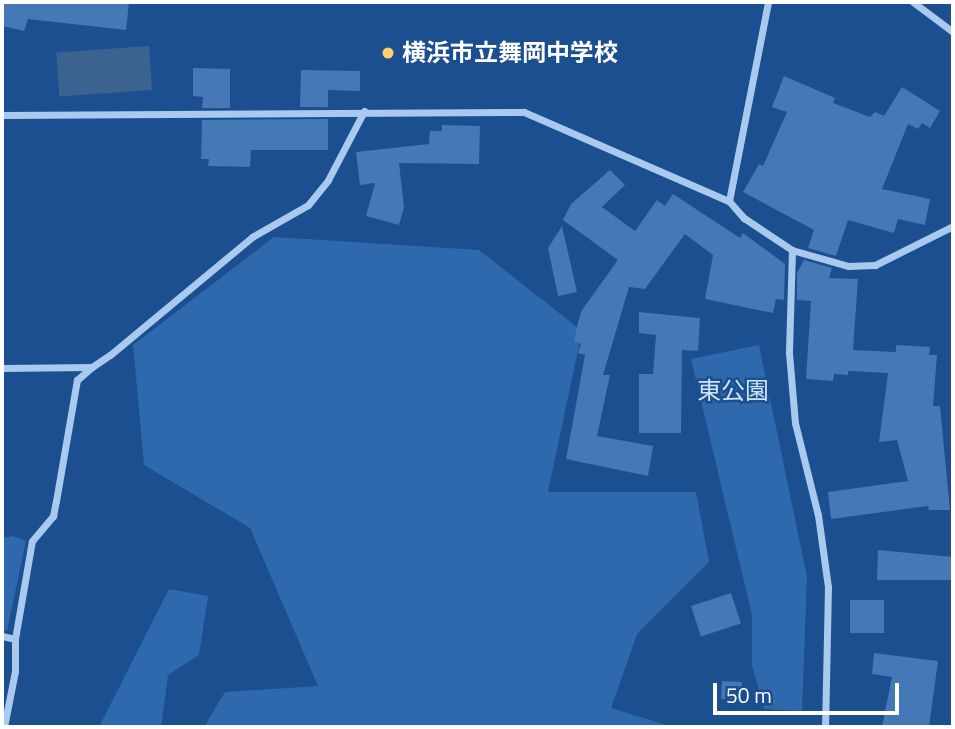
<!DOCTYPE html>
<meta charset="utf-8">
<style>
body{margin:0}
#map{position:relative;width:955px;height:729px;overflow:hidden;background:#1b4f8f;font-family:"Titillium Web","Noto Sans JP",sans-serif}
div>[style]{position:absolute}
.green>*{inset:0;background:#2e69ad}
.water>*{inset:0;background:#3c6290;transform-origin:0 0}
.building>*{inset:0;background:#4478b7;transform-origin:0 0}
.street>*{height:7px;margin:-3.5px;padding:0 3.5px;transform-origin:3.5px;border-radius:3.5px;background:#a9c9ee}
.dots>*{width:19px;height:19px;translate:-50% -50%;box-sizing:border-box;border:4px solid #1b4f8f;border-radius:50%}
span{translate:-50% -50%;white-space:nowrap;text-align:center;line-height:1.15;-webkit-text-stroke:5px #1b4f8f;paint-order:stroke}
.poi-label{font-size:24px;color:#fff;font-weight:700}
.left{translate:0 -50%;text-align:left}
.park-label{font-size:24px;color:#cfe3fa}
.frame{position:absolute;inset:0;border:4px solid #fff;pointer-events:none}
.scale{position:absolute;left:713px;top:683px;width:186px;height:32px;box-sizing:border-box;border:4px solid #fff;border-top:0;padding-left:9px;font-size:21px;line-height:24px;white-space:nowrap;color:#fff;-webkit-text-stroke:5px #1b4f8f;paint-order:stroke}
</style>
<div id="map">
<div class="green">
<i style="clip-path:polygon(274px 237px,479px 250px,582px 331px,548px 492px,696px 492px,709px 562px,637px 634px,611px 708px,673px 727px,204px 727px,225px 692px,318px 686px,250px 528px,144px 465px,133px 345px)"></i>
<i style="clip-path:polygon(759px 345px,807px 577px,802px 711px,764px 709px,752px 665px,752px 615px,691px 359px)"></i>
<i style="clip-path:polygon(13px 536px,26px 541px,7px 631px,2px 630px,2px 538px)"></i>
<i style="clip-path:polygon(169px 589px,208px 596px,199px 655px,168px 675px,161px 727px,99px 727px)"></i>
</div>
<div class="water">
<i style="left:149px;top:46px;width:44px;height:93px;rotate:86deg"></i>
</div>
<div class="building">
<i style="clip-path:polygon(2px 2px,129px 2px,126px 30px,28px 19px,24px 31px,2px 26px)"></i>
<i style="clip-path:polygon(193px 68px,230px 69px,230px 108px,202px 108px,203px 97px,193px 96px)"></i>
<i style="clip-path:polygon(301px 70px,360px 71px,360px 91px,328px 90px,328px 107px,300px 107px)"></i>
<i style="clip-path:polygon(784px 76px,835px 98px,833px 103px,870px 117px,875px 112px,884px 116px,902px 87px,940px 111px,930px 128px,922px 123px,918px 129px,908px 124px,882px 189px,930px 199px,925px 225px,898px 219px,894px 233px,848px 220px,836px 256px,808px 248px,814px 230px,743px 192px,759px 164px,763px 166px,787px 112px,772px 107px)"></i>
<i style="clip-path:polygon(328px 119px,328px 150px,251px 150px,250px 167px,208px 166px,209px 159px,201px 159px,202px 120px)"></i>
<i style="clip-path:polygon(442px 125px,480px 126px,479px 164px,399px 163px,404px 207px,399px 225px,366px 216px,375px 183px,360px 185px,356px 152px,429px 144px,430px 131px,442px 131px)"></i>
<i style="clip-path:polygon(610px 170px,625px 185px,602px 207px,635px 231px,657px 200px,665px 206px,673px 194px,740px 238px,743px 233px,785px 264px,784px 300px,776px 299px,773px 313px,705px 299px,713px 255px,685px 234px,645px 289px,629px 287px,603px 375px,610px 375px,597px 436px,653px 446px,648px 476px,566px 459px,585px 355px,578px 353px,581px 344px,574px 341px,578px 322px,582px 310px,618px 260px,563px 220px,571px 204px)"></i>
<i style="clip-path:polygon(562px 226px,577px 292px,558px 296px,548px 248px)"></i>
<i style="clip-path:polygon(804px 260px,832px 268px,829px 278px,858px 279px,853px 350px,896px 352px,896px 345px,930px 347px,929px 355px,937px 355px,933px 406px,940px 406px,950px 510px,929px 510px,928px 506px,831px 519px,828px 492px,908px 481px,897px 440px,879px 442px,888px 373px,848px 371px,848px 375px,834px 374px,833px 381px,806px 379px,811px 301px,797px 300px,797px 273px)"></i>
<i style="clip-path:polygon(639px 312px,700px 318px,698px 351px,682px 350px,681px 433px,639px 433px,639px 374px,653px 374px,656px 335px,639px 333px)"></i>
<i style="clip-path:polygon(878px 550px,953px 557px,953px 580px,877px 580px)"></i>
<i style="left:731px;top:593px;width:32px;height:42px;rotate:72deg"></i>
<i style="left:850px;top:600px;width:34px;height:33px"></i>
<i style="clip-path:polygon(874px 653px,938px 661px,929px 727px,882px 727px,892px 677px,872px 674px)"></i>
<i style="left:722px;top:681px;width:20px;height:18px;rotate:3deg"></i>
</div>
<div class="street">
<i style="left:913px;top:2px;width:50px;rotate:36.9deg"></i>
<i style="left:2px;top:115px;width:522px;rotate:-0.33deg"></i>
<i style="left:524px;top:112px;width:223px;rotate:23.5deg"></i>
<i style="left:729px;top:201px;width:23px;rotate:49deg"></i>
<i style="left:744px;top:218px;width:58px;rotate:33.7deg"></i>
<i style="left:792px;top:250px;width:58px;rotate:15.9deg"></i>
<i style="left:848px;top:266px;width:27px;rotate:-2deg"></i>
<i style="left:875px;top:265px;width:87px;rotate:-26.6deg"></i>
<i style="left:729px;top:201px;width:203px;rotate:-78.9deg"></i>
<i style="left:792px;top:250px;width:103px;rotate:91.7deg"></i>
<i style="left:789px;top:353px;width:70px;rotate:85.1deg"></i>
<i style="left:795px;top:423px;width:95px;rotate:76deg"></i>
<i style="left:818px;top:515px;width:73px;rotate:82.1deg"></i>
<i style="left:828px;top:587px;width:140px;rotate:91.2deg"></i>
<i style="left:2px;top:368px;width:90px;rotate:-0.6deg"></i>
<i style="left:92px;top:367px;width:22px;rotate:-34deg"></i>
<i style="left:110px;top:355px;width:185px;rotate:-39.7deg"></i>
<i style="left:252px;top:237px;width:64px;rotate:-29.7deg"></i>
<i style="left:308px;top:205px;width:32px;rotate:-51deg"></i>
<i style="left:328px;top:180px;width:78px;rotate:-62.4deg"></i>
<i style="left:2px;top:636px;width:13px;rotate:13deg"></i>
<i style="left:15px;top:639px;width:99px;rotate:-80.2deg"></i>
<i style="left:32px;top:541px;width:33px;rotate:-50deg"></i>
<i style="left:53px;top:516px;width:15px;rotate:-79deg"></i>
<i style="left:56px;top:501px;width:123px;rotate:-80.2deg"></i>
<i style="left:77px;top:380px;width:18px;rotate:-41deg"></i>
<i style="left:4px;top:727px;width:57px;rotate:-78.9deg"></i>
<i style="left:15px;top:671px;width:32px;rotate:-90deg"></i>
</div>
<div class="dots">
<i style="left:388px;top:53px;background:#ffd166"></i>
</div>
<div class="poi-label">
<span class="left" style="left:402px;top:53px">横浜市立舞岡中学校</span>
</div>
<div class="park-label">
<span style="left:733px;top:391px">東公園</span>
</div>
<div class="frame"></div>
<div class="scale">50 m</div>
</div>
